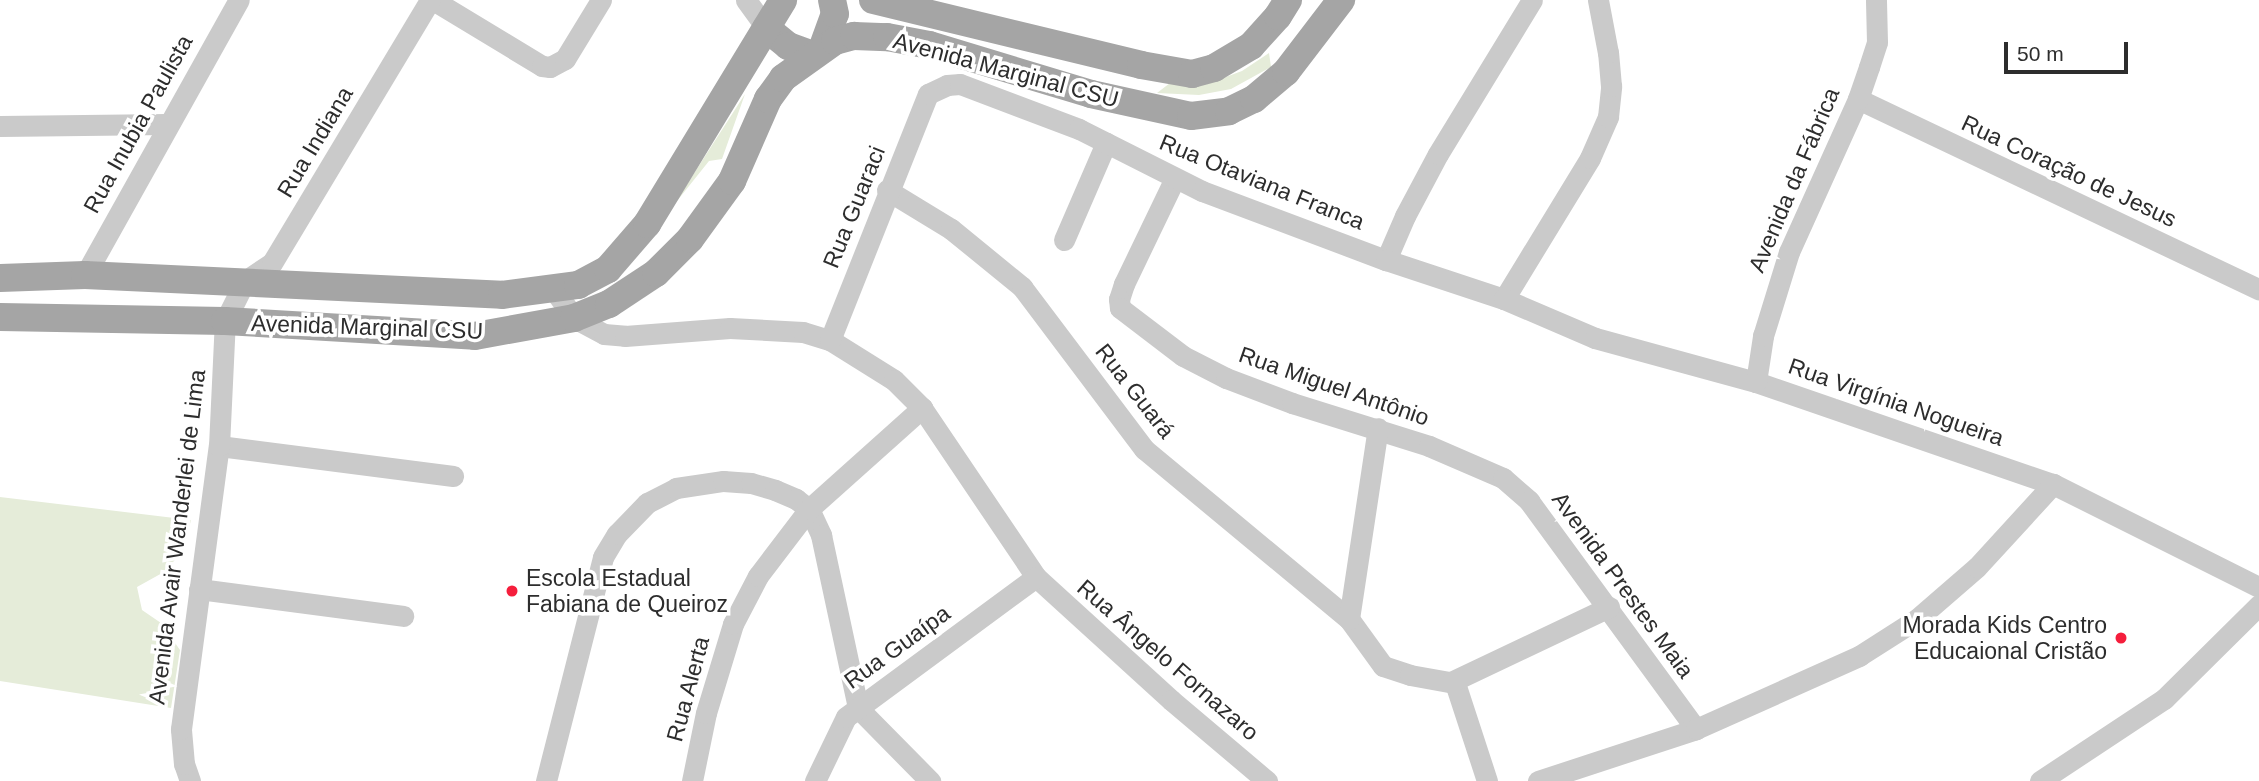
<!DOCTYPE html>
<meta charset="utf-8">
<style>
body{margin:0}
#map{position:relative;width:2259px;height:781px;overflow:hidden;background:#fff;font-family:Helvetica,sans-serif}
div>[style]{position:absolute}
.green>*{inset:0;background:#e5ecd9}
.minor>*{height:21px;margin:-10.5px;padding:0 10.5px;transform-origin:10.5px;border-radius:10.5px;background:#cacaca}
.major>*{height:28px;margin:-14px;padding:0 14px;transform-origin:14px;border-radius:14px;background:#a5a5a5}
.dots>*{width:19px;height:19px;translate:-50% -50%;box-sizing:border-box;border:4px solid #fff;border-radius:50%}
span{translate:-50% -50%;white-space:nowrap;text-align:center;line-height:1.15;-webkit-text-stroke:7px #fff;paint-order:stroke}
.street-label{font-size:23px;color:#2d2d2d}
.poi-label{font-size:23px;color:#2d2d2d}
.left{translate:0 -50%;text-align:left}
.right{translate:-100% -50%;text-align:right}
.scale{position:absolute;left:2004px;top:42px;width:124px;height:32px;box-sizing:border-box;border:4px solid #2d2d2d;border-top:0;padding-left:9px;font-size:21px;line-height:24px;white-space:nowrap;color:#2d2d2d;-webkit-text-stroke:5px #fff;paint-order:stroke}
</style>
<div id="map">
<div class="green">
<i style="clip-path:polygon(1269px 53px,1271px 67px,1231px 89px,1199px 95px,1157px 93px,1170px 83px,1215px 81px,1242px 71px)"></i>
<i style="clip-path:polygon(745px 94px,722px 159px,709px 161px,673px 206px)"></i>
<i style="clip-path:polygon(0 497px,191px 520px,183px 551px,164px 572px,137px 587px,142px 610px,161px 623px,180px 650px,171px 708px,0 681px)"></i>
</div>
<div class="minor">
<i style="left:433px;top:0;width:127px;rotate:31.2deg"></i>
<i style="left:542px;top:66px;width:8px;rotate:7deg"></i>
<i style="left:550px;top:67px;width:17px;rotate:-28deg"></i>
<i style="left:565px;top:59px;width:69px;rotate:-58.6deg"></i>
<i style="left:746px;top:0;width:34px;rotate:54deg"></i>
<i style="left:1858px;top:99px;width:444px;rotate:25.4deg"></i>
<i style="left:0;top:126px;width:167px;rotate:-0.7deg"></i>
<i style="left:1175px;top:178px;width:118px;rotate:115.7deg"></i>
<i style="left:1124px;top:284px;width:16px;rotate:108deg"></i>
<i style="left:1119px;top:299px;width:9px;rotate:84deg"></i>
<i style="left:1120px;top:308px;width:79px;rotate:37.3deg"></i>
<i style="left:1183px;top:356px;width:48px;rotate:27.1deg"></i>
<i style="left:1226px;top:378px;width:71px;rotate:20.7deg"></i>
<i style="left:1292px;top:403px;width:144px;rotate:17.4deg"></i>
<i style="left:1429px;top:446px;width:81px;rotate:23.4deg"></i>
<i style="left:1503px;top:478px;width:35px;rotate:41deg"></i>
<i style="left:1529px;top:501px;width:283px;rotate:53.8deg"></i>
<i style="left:887px;top:190px;width:75px;rotate:31.4deg"></i>
<i style="left:951px;top:229px;width:92px;rotate:39.2deg"></i>
<i style="left:1022px;top:287px;width:203px;rotate:53deg"></i>
<i style="left:1144px;top:449px;width:266px;rotate:39.7deg"></i>
<i style="left:1349px;top:619px;width:58px;rotate:54.1deg"></i>
<i style="left:1383px;top:666px;width:28px;rotate:18deg"></i>
<i style="left:1410px;top:675px;width:46px;rotate:10.1deg"></i>
<i style="left:1455px;top:683px;width:103px;rotate:71.9deg"></i>
<i style="left:1064px;top:240px;width:106px;rotate:-66.6deg"></i>
<i style="left:1386px;top:260px;width:48px;rotate:-66.6deg"></i>
<i style="left:1405px;top:216px;width:70px;rotate:-62deg"></i>
<i style="left:1438px;top:154px;width:180px;rotate:-58.6deg"></i>
<i style="left:85px;top:275px;width:315px;rotate:-60.8deg"></i>
<i style="left:554px;top:290px;width:34px;rotate:54deg"></i>
<i style="left:574px;top:318px;width:34px;rotate:28deg"></i>
<i style="left:604px;top:334px;width:21px;rotate:5deg"></i>
<i style="left:625px;top:336px;width:105px;rotate:-4.4deg"></i>
<i style="left:730px;top:328px;width:73px;rotate:3.1deg"></i>
<i style="left:803px;top:332px;width:28px;rotate:17deg"></i>
<i style="left:830px;top:340px;width:75px;rotate:32deg"></i>
<i style="left:894px;top:380px;width:40px;rotate:45deg"></i>
<i style="left:922px;top:408px;width:204px;rotate:56deg"></i>
<i style="left:1036px;top:577px;width:183px;rotate:42.3deg"></i>
<i style="left:1171px;top:700px;width:126px;rotate:40.2deg"></i>
<i style="left:1504px;top:299px;width:165px;rotate:-58.6deg"></i>
<i style="left:1590px;top:158px;width:45px;rotate:-66.3deg"></i>
<i style="left:1608px;top:117px;width:31px;rotate:-84deg"></i>
<i style="left:1611px;top:86px;width:33px;rotate:-95deg"></i>
<i style="left:1608px;top:53px;width:54px;rotate:-100.7deg"></i>
<i style="left:830px;top:340px;width:265px;rotate:-68.3deg"></i>
<i style="left:928px;top:94px;width:21px;rotate:-25deg"></i>
<i style="left:947px;top:85px;width:13px;rotate:-4deg"></i>
<i style="left:960px;top:84px;width:127px;rotate:20.7deg"></i>
<i style="left:1079px;top:129px;width:138px;rotate:26.8deg"></i>
<i style="left:1202px;top:191px;width:197px;rotate:20.6deg"></i>
<i style="left:1386px;top:260px;width:124px;rotate:18.3deg"></i>
<i style="left:1504px;top:299px;width:99px;rotate:23.2deg"></i>
<i style="left:1595px;top:338px;width:167px;rotate:15.3deg"></i>
<i style="left:1756px;top:382px;width:314px;rotate:19deg"></i>
<i style="left:2053px;top:484px;width:230px;rotate:26.6deg"></i>
<i style="left:1756px;top:382px;width:47px;rotate:-81.3deg"></i>
<i style="left:1763px;top:336px;width:88px;rotate:-72.8deg"></i>
<i style="left:1789px;top:252px;width:168px;rotate:-65.7deg"></i>
<i style="left:1858px;top:99px;width:34px;rotate:-71deg"></i>
<i style="left:1869px;top:67px;width:26px;rotate:-72deg"></i>
<i style="left:1877px;top:42px;width:42px;rotate:-91.4deg"></i>
<i style="left:219px;top:446px;width:236px;rotate:7.3deg"></i>
<i style="left:199px;top:589px;width:206px;rotate:7.5deg"></i>
<i style="left:1349px;top:619px;width:193px;rotate:-81.4deg"></i>
<i style="left:1451px;top:682px;width:175px;rotate:-25.4deg"></i>
<i style="left:190px;top:781px;width:18px;rotate:-109deg"></i>
<i style="left:184px;top:764px;width:35px;rotate:-95deg"></i>
<i style="left:181px;top:729px;width:286px;rotate:-82.4deg"></i>
<i style="left:219px;top:446px;width:125px;rotate:-87.3deg"></i>
<i style="left:225px;top:321px;width:45px;rotate:-63.4deg"></i>
<i style="left:245px;top:281px;width:32px;rotate:-34deg"></i>
<i style="left:272px;top:263px;width:307px;rotate:-59deg"></i>
<i style="left:546px;top:781px;width:231px;rotate:-75.7deg"></i>
<i style="left:603px;top:557px;width:27px;rotate:-59deg"></i>
<i style="left:617px;top:534px;width:43px;rotate:-45.9deg"></i>
<i style="left:647px;top:503px;width:33px;rotate:-27deg"></i>
<i style="left:676px;top:488px;width:48px;rotate:-8.5deg"></i>
<i style="left:723px;top:481px;width:28px;rotate:4deg"></i>
<i style="left:751px;top:483px;width:25px;rotate:16deg"></i>
<i style="left:775px;top:490px;width:23px;rotate:23deg"></i>
<i style="left:796px;top:499px;width:16px;rotate:38deg"></i>
<i style="left:809px;top:509px;width:29px;rotate:65deg"></i>
<i style="left:821px;top:535px;width:177px;rotate:77.9deg"></i>
<i style="left:858px;top:708px;width:103px;rotate:45.4deg"></i>
<i style="left:692px;top:781px;width:69px;rotate:-78.4deg"></i>
<i style="left:706px;top:713px;width:93px;rotate:-73.1deg"></i>
<i style="left:733px;top:624px;width:54px;rotate:-62.5deg"></i>
<i style="left:758px;top:576px;width:84px;rotate:-52.7deg"></i>
<i style="left:809px;top:509px;width:152px;rotate:-41.8deg"></i>
<i style="left:815px;top:781px;width:71px;rotate:-64.2deg"></i>
<i style="left:846px;top:717px;width:236px;rotate:-36.4deg"></i>
<i style="left:1538px;top:781px;width:166px;rotate:-18.2deg"></i>
<i style="left:1696px;top:729px;width:179px;rotate:-24.1deg"></i>
<i style="left:1859px;top:656px;width:69px;rotate:-32.5deg"></i>
<i style="left:1917px;top:619px;width:79px;rotate:-40.9deg"></i>
<i style="left:1977px;top:567px;width:113px;rotate:-47.5deg"></i>
<i style="left:2040px;top:781px;width:149px;rotate:-33.5deg"></i>
<i style="left:2164px;top:699px;width:134px;rotate:-44.7deg"></i>
</div>
<div class="major">
<i style="left:873px;top:0;width:276px;rotate:13.6deg"></i>
<i style="left:1141px;top:65px;width:52px;rotate:10deg"></i>
<i style="left:1192px;top:74px;width:23px;rotate:-15deg"></i>
<i style="left:1214px;top:68px;width:43px;rotate:-30.7deg"></i>
<i style="left:1251px;top:46px;width:40px;rotate:-48deg"></i>
<i style="left:1278px;top:16px;width:19px;rotate:-58deg"></i>
<i style="left:766px;top:28px;width:28px;rotate:39deg"></i>
<i style="left:788px;top:46px;width:27px;rotate:20deg"></i>
<i style="left:822px;top:49px;width:37px;rotate:-70deg"></i>
<i style="left:835px;top:14px;width:14px;rotate:-102deg"></i>
<i style="left:0;top:278px;width:85px;rotate:-2deg"></i>
<i style="left:85px;top:275px;width:417px;rotate:2.7deg"></i>
<i style="left:502px;top:295px;width:77px;rotate:-7.5deg"></i>
<i style="left:578px;top:285px;width:34px;rotate:-28deg"></i>
<i style="left:608px;top:269px;width:60px;rotate:-49.1deg"></i>
<i style="left:647px;top:224px;width:262px;rotate:-58.7deg"></i>
<i style="left:0;top:317px;width:225px;rotate:1deg"></i>
<i style="left:225px;top:321px;width:250px;rotate:3.4deg"></i>
<i style="left:475px;top:336px;width:101px;rotate:-10.3deg"></i>
<i style="left:574px;top:318px;width:38px;rotate:-22deg"></i>
<i style="left:609px;top:304px;width:56px;rotate:-33.4deg"></i>
<i style="left:656px;top:273px;width:48px;rotate:-45deg"></i>
<i style="left:690px;top:239px;width:72px;rotate:-54.1deg"></i>
<i style="left:732px;top:181px;width:90px;rotate:-66.3deg"></i>
<i style="left:768px;top:99px;width:26px;rotate:-54deg"></i>
<i style="left:783px;top:78px;width:64px;rotate:-35.4deg"></i>
<i style="left:835px;top:41px;width:20px;rotate:-15deg"></i>
<i style="left:854px;top:36px;width:33px;rotate:2deg"></i>
<i style="left:887px;top:37px;width:43px;rotate:10.8deg"></i>
<i style="left:929px;top:45px;width:169px;rotate:16.8deg"></i>
<i style="left:1091px;top:94px;width:102px;rotate:12.4deg"></i>
<i style="left:1191px;top:116px;width:38px;rotate:-7deg"></i>
<i style="left:1229px;top:111px;width:28px;rotate:-26deg"></i>
<i style="left:1254px;top:99px;width:42px;rotate:-40.2deg"></i>
<i style="left:1286px;top:72px;width:91px;rotate:-52.6deg"></i>
</div>
<div class="dots">
<i style="left:512px;top:591px;background:#f51e3c"></i>
<i style="left:2121px;top:638px;background:#f51e3c"></i>
</div>
<div class="street-label">
<span style="left:1006px;top:70px;rotate:15deg">Avenida Marginal CSU</span>
<span style="left:138px;top:124px;rotate:-61deg">Rua Inubia Paulista</span>
<span style="left:315px;top:142px;rotate:-59deg">Rua Indiana</span>
<span style="left:2069px;top:171px;rotate:25deg">Rua Coração de Jesus</span>
<span style="left:1794px;top:180px;rotate:-67deg">Avenida da Fábrica</span>
<span style="left:1262px;top:182px;rotate:22deg">Rua Otaviana Franca</span>
<span style="left:854px;top:207px;rotate:-68deg">Rua Guaraci</span>
<span style="left:367px;top:327px;rotate:2deg">Avenida Marginal CSU</span>
<span style="left:1334px;top:386px;rotate:19deg">Rua Miguel Antônio</span>
<span style="left:1135px;top:391px;rotate:52deg">Rua Guará</span>
<span style="left:1896px;top:402px;rotate:19deg">Rua Virgínia Nogueira</span>
<span style="left:177px;top:537px;rotate:-83deg">Avenida Avair Wanderlei de Lima</span>
<span style="left:1623px;top:585px;rotate:54deg">Avenida Prestes Maia</span>
<span style="left:897px;top:647px;rotate:-36deg">Rua Guaípa</span>
<span style="left:1168px;top:660px;rotate:41deg">Rua Ângelo Fornazaro</span>
<span style="left:688px;top:689px;rotate:-75deg">Rua Alerta</span>
</div>
<div class="poi-label">
<span class="left" style="left:526px;top:591px">Escola Estadual<br>Fabiana de Queiroz</span>
<span class="right" style="left:2107px;top:638px">Morada Kids Centro<br>Educaional Cristão</span>
</div>
<div class="scale">50 m</div>
</div>
